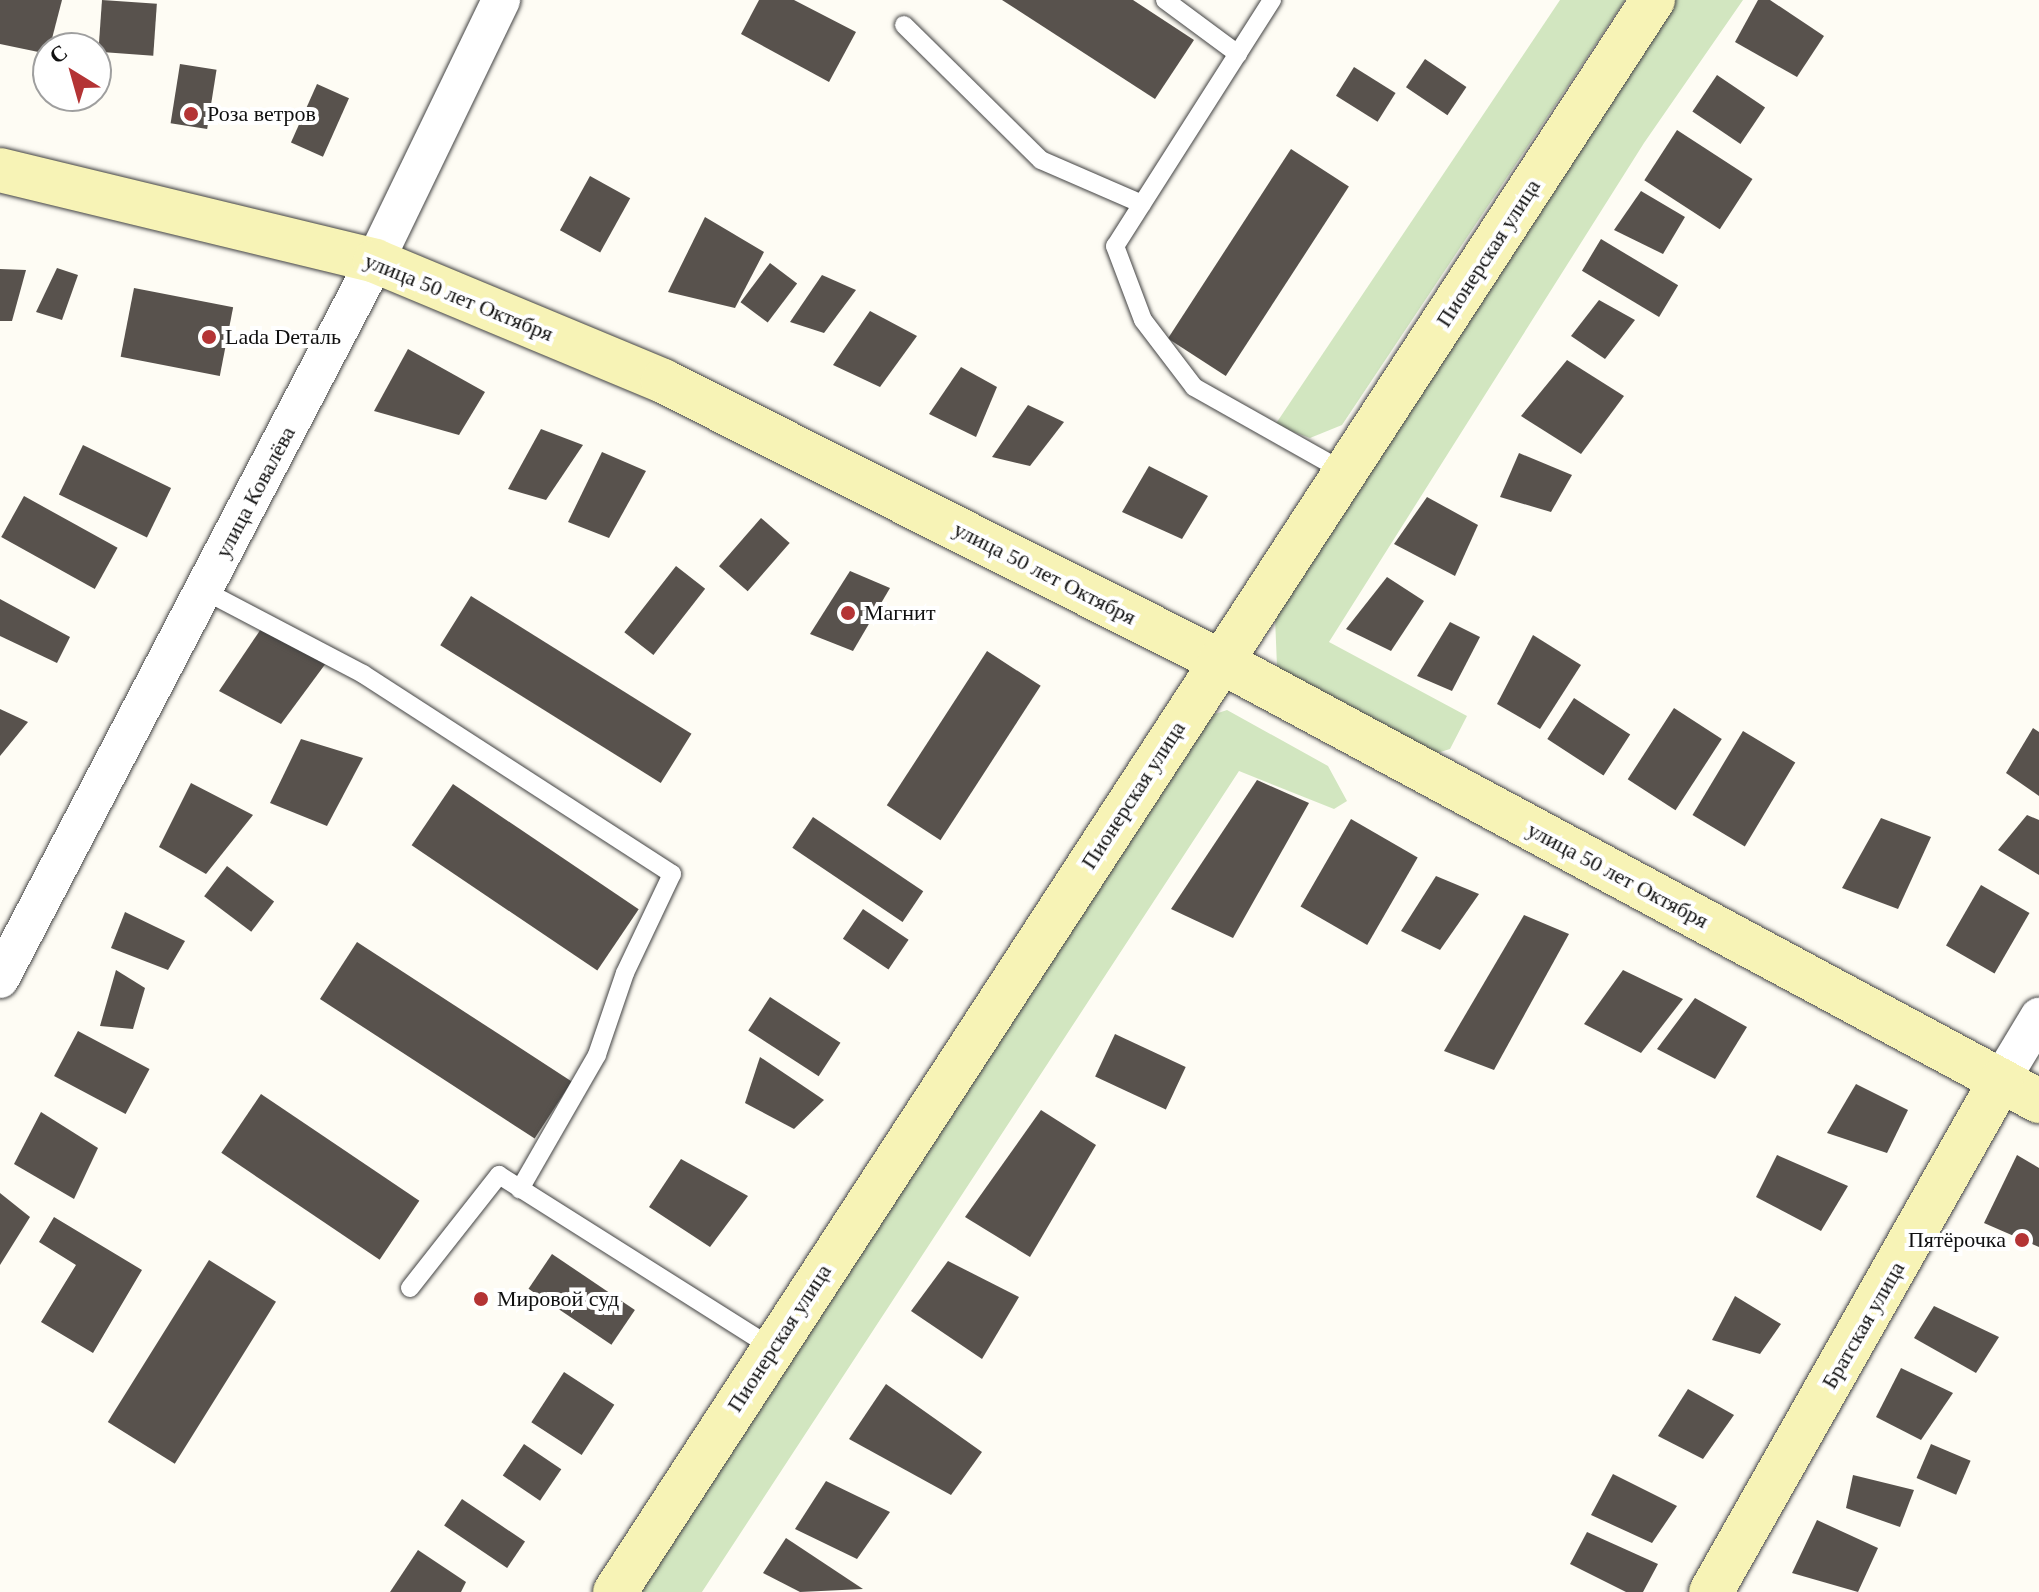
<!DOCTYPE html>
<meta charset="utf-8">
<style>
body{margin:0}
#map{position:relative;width:2039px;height:1592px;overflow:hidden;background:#fefcf4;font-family:"Times New Roman",serif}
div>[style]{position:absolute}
.green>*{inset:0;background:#d2e6c0}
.building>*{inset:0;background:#58524d;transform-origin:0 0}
.roads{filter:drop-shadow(0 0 2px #434343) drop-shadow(0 0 2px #434343)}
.lane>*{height:18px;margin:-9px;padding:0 9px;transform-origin:9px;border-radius:9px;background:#fff}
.street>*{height:38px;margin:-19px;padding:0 19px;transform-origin:19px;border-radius:19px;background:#fff}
.secondary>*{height:44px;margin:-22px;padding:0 22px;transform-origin:22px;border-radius:22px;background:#f7f3b6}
.dots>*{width:22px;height:22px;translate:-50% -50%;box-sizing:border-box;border:4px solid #fff;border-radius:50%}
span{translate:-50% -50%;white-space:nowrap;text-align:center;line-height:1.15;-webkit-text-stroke:8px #fff;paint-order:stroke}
.poi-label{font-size:22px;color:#101010}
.left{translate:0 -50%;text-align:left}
.right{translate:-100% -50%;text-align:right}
.street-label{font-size:22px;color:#101010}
.north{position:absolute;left:32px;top:32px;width:80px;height:80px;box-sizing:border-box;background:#fff;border:2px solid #9f9f9f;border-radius:50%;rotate:323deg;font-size:22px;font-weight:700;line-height:32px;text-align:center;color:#101010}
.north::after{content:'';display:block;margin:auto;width:28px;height:36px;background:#b43435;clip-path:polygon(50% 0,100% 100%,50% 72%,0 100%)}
</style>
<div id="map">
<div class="green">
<i style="clip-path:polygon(1560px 0,1625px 0,1342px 425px,1310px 438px,1275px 425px)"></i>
<i style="clip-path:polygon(1673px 0,1743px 0,1644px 143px,1329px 642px,1467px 716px,1450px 749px,1437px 753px,1277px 667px,1275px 617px)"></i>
<i style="clip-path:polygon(1227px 710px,1328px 766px,1347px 801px,1334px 809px,1239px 771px,702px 1592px,632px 1592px,1209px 716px)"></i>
</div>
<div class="building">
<i style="clip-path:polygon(0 0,62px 0,48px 54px,0 44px)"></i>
<i style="left:102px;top:0;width:55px;height:52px;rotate:4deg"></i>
<i style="clip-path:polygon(759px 0,794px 0,856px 32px,829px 82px,741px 34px)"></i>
<i style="clip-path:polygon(1002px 0,1133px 0,1194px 40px,1155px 99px)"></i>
<i style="clip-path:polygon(1758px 0,1770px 0,1824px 36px,1797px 77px,1735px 42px)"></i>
<i style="left:1425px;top:59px;width:50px;height:34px;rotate:34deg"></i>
<i style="left:180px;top:64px;width:37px;height:60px;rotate:9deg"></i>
<i style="left:1354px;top:67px;width:49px;height:34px;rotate:32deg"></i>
<i style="left:1717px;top:75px;width:58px;height:44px;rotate:34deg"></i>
<i style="left:317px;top:84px;width:35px;height:64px;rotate:24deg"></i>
<i style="left:1677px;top:130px;width:90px;height:60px;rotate:33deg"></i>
<i style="left:1291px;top:149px;width:69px;height:226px;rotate:33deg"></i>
<i style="left:590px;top:176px;width:46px;height:62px;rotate:29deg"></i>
<i style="clip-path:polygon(1641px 191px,1685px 217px,1663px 254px,1614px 230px)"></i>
<i style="clip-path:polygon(705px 217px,764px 252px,735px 308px,668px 292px)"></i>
<i style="left:1601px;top:239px;width:90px;height:37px;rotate:31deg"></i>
<i style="left:770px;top:263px;width:34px;height:49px;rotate:37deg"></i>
<i style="clip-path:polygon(57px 268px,78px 275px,62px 320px,36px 312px)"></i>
<i style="clip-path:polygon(0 269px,26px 270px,12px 321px,0 321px)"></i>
<i style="clip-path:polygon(822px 275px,856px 290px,824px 333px,790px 322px)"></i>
<i style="left:134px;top:288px;width:101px;height:70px;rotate:11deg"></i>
<i style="clip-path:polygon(1599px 300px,1635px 320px,1605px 359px,1571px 336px)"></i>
<i style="clip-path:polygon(870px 311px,917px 336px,880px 387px,833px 365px)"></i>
<i style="clip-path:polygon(408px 349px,485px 392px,459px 435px,374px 411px)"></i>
<i style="clip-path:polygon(1567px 360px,1624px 396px,1581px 454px,1521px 416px)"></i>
<i style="clip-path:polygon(961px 367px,997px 387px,976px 437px,929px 414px)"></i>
<i style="clip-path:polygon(1028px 405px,1064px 422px,1030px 466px,992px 457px)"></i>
<i style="clip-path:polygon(541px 429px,583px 445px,546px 500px,508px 489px)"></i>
<i style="left:83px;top:445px;width:98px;height:55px;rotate:26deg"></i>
<i style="clip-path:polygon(602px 452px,646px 471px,609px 538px,568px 522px)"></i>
<i style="clip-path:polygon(1519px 453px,1572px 475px,1551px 512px,1500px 497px)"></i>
<i style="clip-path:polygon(1149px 466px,1208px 496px,1182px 539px,1122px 512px)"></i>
<i style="left:24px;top:496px;width:107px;height:47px;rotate:29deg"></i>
<i style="clip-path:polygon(1427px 497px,1478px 525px,1455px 576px,1394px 544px)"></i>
<i style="left:761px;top:518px;width:38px;height:64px;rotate:41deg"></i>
<i style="left:676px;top:566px;width:37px;height:84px;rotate:38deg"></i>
<i style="clip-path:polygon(850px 571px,890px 588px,853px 651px,810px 634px)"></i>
<i style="clip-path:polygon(1387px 577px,1424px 601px,1391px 651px,1346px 629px)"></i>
<i style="left:471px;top:596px;width:260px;height:58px;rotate:32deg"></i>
<i style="clip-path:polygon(0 599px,70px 637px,57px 663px,0 636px)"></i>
<i style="clip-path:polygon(1450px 622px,1480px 637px,1452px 691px,1417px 676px)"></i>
<i style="clip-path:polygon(265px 623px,332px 655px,281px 724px,219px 691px)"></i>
<i style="clip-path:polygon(1533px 635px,1581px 665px,1540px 729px,1497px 704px)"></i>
<i style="left:987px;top:651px;width:64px;height:184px;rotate:33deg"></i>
<i style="left:1574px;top:698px;width:67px;height:49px;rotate:33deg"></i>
<i style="left:1674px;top:708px;width:57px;height:85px;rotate:33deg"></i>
<i style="clip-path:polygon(0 709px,28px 722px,0 756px)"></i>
<i style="clip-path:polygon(2033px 728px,2039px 732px,2039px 796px,2006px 773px)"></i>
<i style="left:1743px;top:731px;width:61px;height:98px;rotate:31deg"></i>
<i style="clip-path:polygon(301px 739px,363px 758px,327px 826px,270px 803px)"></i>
<i style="clip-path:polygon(1257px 780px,1309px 803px,1233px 938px,1171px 909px)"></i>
<i style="clip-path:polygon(191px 783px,253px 815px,206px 874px,159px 847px)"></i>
<i style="left:453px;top:784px;width:224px;height:74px;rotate:34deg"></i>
<i style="clip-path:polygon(2027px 815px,2039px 820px,2039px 875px,1998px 850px)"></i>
<i style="left:813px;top:817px;width:133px;height:37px;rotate:34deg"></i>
<i style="clip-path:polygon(1881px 818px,1931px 837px,1898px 909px,1842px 888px)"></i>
<i style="left:1351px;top:819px;width:77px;height:101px;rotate:30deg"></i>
<i style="left:227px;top:866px;width:59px;height:38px;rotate:37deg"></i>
<i style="clip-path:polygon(1436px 876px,1479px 894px,1440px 950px,1401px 931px)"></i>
<i style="left:1981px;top:885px;width:56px;height:70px;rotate:30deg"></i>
<i style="left:863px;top:909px;width:55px;height:36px;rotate:34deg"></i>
<i style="clip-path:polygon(125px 912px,185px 941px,168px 970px,111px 948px)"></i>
<i style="clip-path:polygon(1524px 915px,1569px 934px,1494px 1070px,1444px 1051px)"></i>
<i style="left:357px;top:942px;width:256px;height:68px;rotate:33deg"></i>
<i style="clip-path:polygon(116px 970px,145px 988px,133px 1029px,100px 1026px)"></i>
<i style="clip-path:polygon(1623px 970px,1683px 999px,1641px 1053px,1584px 1024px)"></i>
<i style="left:770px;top:997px;width:84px;height:40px;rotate:33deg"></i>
<i style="clip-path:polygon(1695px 998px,1747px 1027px,1715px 1079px,1657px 1049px)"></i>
<i style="left:78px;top:1031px;width:81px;height:51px;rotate:28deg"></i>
<i style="left:1115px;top:1034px;width:78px;height:47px;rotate:25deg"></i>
<i style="clip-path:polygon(760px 1057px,824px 1100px,794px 1129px,745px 1103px)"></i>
<i style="clip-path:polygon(1856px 1084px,1908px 1110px,1887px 1153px,1827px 1133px)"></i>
<i style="left:261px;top:1094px;width:191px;height:71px;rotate:34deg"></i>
<i style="clip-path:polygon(1041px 1110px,1096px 1145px,1030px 1257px,965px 1217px)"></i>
<i style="clip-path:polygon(41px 1112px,98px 1148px,74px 1199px,14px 1164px)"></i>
<i style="clip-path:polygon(1777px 1155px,1848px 1186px,1821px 1231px,1756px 1197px)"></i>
<i style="clip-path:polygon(2017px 1155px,2039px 1168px,2039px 1247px,1984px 1223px)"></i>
<i style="clip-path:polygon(681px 1159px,748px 1196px,710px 1247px,649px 1207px)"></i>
<i style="clip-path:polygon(0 1193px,30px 1217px,0 1265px)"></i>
<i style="clip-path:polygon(54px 1217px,142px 1270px,93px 1353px,41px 1322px,76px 1265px,39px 1242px)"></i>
<i style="left:552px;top:1254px;width:100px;height:42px;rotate:34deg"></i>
<i style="left:209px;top:1260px;width:79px;height:191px;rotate:32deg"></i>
<i style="clip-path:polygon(948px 1261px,1019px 1297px,982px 1359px,911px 1311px)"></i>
<i style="clip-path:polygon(1735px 1296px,1781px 1324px,1760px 1354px,1712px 1340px)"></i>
<i style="clip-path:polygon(1934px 1306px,1999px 1337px,1976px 1373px,1914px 1338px)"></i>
<i style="clip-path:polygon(1901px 1368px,1953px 1393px,1921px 1440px,1876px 1417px)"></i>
<i style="left:564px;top:1372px;width:60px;height:60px;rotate:33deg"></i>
<i style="clip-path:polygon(886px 1384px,982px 1452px,951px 1495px,849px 1439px)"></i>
<i style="clip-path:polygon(1688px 1389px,1734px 1415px,1703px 1459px,1658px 1436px)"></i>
<i style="left:524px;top:1444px;width:45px;height:38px;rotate:34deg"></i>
<i style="left:1931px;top:1444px;width:43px;height:37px;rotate:23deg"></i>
<i style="clip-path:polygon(1613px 1474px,1677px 1506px,1652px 1543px,1591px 1515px)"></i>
<i style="clip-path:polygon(1853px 1475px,1914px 1490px,1900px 1527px,1846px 1508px)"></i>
<i style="clip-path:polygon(826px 1481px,890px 1512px,857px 1559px,795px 1529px)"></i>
<i style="left:462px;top:1499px;width:76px;height:32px;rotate:34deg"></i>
<i style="clip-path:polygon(1817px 1520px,1878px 1548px,1858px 1592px,1792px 1573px)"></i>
<i style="clip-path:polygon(1587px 1532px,1658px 1564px,1643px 1592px,1626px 1592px,1570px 1564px)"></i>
<i style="clip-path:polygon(786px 1538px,863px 1589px,800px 1592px,763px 1573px)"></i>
<i style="clip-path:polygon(418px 1550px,466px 1582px,461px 1592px,390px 1592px)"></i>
</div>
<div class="roads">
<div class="lane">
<i style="left:1165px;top:0;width:91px;rotate:36.5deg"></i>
<i style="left:1272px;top:0;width:292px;rotate:122.5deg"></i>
<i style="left:1115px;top:246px;width:79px;rotate:69.3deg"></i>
<i style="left:1143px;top:320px;width:84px;rotate:52.7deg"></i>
<i style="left:1194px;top:387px;width:173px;rotate:29.4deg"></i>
<i style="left:904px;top:25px;width:192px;rotate:44.6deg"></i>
<i style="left:1041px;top:160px;width:110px;rotate:23.5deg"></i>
<i style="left:203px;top:590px;width:181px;rotate:27.7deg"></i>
<i style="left:363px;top:674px;width:368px;rotate:32.9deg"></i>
<i style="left:672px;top:874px;width:110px;rotate:115.4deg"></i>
<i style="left:625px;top:973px;width:87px;rotate:108.9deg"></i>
<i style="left:597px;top:1055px;width:155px;rotate:119.9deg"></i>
<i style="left:410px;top:1288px;width:144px;rotate:-51.8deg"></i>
<i style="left:499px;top:1175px;width:324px;rotate:32.3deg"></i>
</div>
<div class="street">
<i style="left:0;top:979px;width:810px;rotate:-62.42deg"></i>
<i style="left:375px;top:261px;width:290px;rotate:-64.2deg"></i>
<i style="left:2001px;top:1080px;width:74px;rotate:-58.9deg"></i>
</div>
<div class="secondary">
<i style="left:0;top:170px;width:386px;rotate:13.6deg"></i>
<i style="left:375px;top:261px;width:312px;rotate:22.6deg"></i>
<i style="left:663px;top:381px;width:623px;rotate:26.69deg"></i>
<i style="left:1220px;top:661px;width:930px;rotate:28.25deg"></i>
<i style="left:615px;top:1592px;width:1901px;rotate:-56.9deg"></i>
<i style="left:1711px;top:1592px;width:588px;rotate:-60.47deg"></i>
</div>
</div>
<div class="dots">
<i style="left:191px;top:114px;background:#b43435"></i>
<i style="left:209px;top:337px;background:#b43435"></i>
<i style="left:848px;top:613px;background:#b43435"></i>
<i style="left:2022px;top:1240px;background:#b43435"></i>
<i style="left:481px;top:1299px;background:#b43435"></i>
</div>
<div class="poi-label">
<span class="left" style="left:207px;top:114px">Роза ветров</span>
<span class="left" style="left:225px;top:337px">Lada Dеталь</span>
<span class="left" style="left:864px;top:613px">Магнит</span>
<span class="right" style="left:2006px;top:1240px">Пятёрочка</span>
<span class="left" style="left:497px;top:1299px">Мировой суд</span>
</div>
<div class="street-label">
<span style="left:1488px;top:253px;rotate:-57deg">Пионерская улица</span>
<span style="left:459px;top:297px;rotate:22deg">улица 50 лет Октября</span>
<span style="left:255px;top:492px;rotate:-62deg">улица Ковалёва</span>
<span style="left:1045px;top:573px;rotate:27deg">улица 50 лет Октября</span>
<span style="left:1133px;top:795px;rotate:-57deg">Пионерская улица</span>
<span style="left:1618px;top:875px;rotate:28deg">улица 50 лет Октября</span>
<span style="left:1863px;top:1325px;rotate:-60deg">Братская улица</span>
<span style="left:779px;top:1338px;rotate:-57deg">Пионерская улица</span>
</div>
<div class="north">С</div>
</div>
